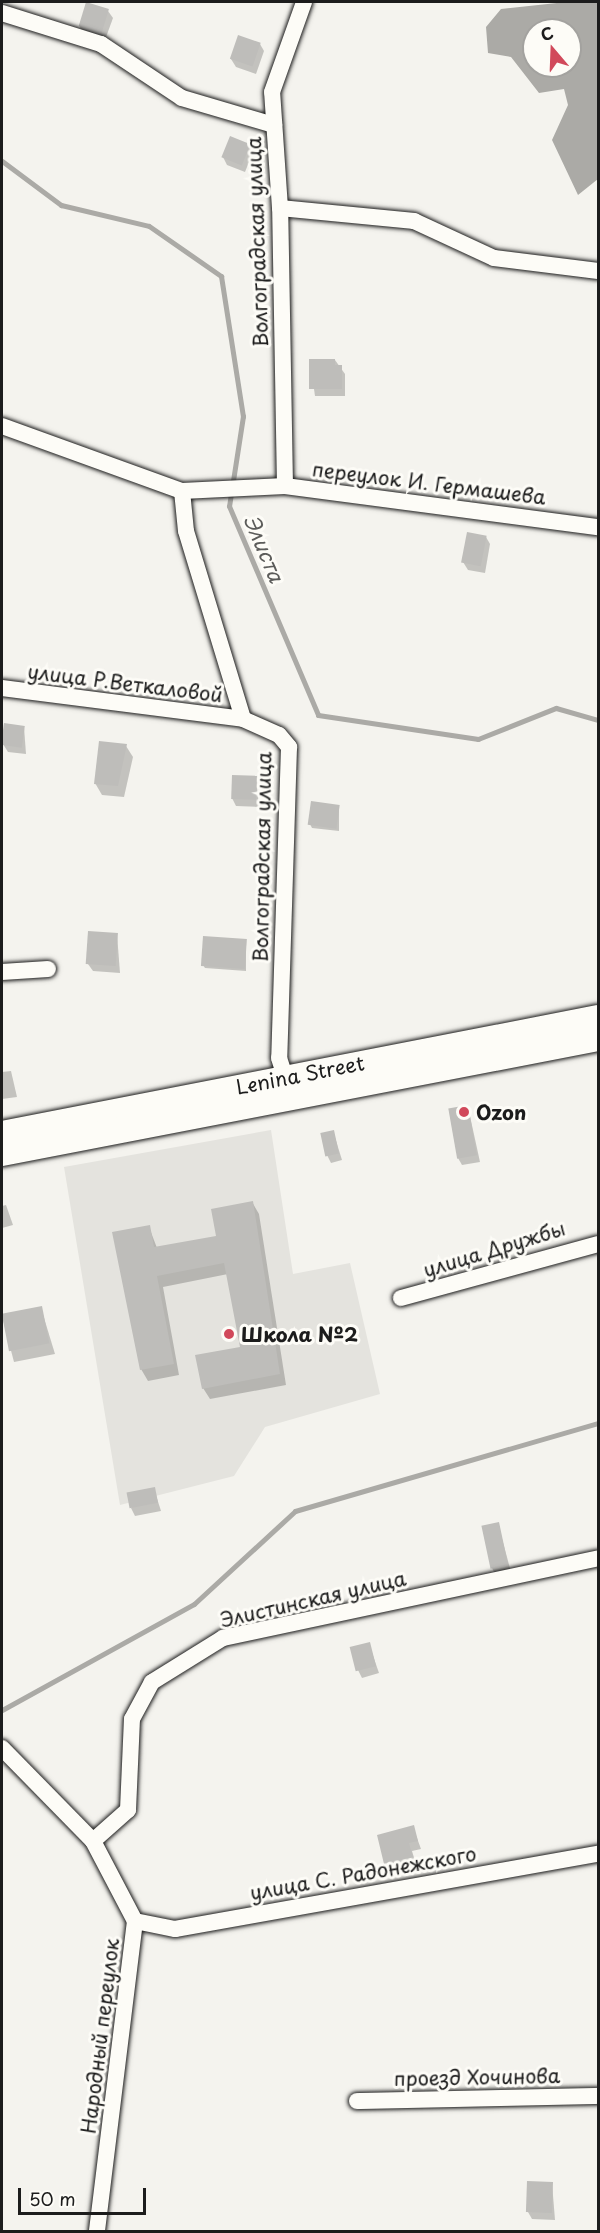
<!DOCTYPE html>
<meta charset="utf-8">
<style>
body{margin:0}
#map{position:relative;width:600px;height:2233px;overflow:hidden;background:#f4f3ee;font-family:"Playpen Sans",sans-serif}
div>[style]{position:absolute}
.built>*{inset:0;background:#e4e3de}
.water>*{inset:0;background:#abaaa6}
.shadow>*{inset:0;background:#0003}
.stream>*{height:5px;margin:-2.5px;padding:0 2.5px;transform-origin:2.5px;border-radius:2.5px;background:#abaaa6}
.building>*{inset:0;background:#bebdba;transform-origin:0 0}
.roads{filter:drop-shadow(0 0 2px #1c1c1c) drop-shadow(0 0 2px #1c1c1c)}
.street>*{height:16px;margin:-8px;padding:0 8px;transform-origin:8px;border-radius:8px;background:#fdfcf7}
.primary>*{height:26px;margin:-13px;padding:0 13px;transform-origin:13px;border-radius:13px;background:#fdfcf7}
.dots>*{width:16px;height:16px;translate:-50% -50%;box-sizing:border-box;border:3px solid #fdfcf7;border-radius:50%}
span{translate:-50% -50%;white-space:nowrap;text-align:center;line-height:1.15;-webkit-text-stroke:6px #fdfcf7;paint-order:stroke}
.street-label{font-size:20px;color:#1c1c1c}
.poi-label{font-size:20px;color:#1c1c1c;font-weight:700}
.left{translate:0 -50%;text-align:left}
.water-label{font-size:21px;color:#5c5c5a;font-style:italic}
.frame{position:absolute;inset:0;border:3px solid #1c1c1c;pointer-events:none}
.north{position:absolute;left:522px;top:18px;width:60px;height:60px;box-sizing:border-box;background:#fdfcf7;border:2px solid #a3a29f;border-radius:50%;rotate:341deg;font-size:16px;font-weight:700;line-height:24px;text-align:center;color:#1c1c1c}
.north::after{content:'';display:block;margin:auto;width:21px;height:27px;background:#d1495b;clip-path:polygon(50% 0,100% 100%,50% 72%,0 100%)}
.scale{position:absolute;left:18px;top:2188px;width:128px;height:27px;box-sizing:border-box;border:3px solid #1c1c1c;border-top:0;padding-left:8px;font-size:18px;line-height:21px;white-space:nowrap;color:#1c1c1c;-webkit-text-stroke:4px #fdfcf7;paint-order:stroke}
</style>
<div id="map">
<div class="built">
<i style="clip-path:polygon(271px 1130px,293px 1274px,350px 1263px,380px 1394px,265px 1427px,234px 1476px,120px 1505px,64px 1167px)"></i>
</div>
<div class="water">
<i style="clip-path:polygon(evenodd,566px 2px,598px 2px,598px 179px,578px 195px,552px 140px,568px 105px,564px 89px,539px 93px,511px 57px,488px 53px,486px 27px,501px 9px,566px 2px,534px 30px,570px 30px,570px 66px,534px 66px,534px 30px)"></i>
</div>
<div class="shadow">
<i style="clip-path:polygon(108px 11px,113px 18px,105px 40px,83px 33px,79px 25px)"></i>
<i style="clip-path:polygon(260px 44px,264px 51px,256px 74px,236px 67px,231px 59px)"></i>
<i style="clip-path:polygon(249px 145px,253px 152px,245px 172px,227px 165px,223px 157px)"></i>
<i style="clip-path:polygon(335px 360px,345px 374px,345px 396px,315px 396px,310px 361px)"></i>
<i style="clip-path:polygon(486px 537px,490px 544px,485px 573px,468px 570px,463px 562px)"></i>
<i style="clip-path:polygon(24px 727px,26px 754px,8px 752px,3px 744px)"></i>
<i style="clip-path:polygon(126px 746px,133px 757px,124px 797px,102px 795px,95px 783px)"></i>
<i style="clip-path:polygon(256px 778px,259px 807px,236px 806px,232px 798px)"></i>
<i style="clip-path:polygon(339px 806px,339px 831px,312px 828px,310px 824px)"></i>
<i style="clip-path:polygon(117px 934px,120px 973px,93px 971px,88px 964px)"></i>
<i style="clip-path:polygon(246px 940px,246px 971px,205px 968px,203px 965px)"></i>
<i style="clip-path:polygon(11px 1071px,17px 1097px,2px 1099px,2px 1072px)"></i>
<i style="clip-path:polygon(468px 1107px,480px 1162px,462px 1165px,458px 1158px)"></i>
<i style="clip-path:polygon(333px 1131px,342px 1160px,331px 1163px,327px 1155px)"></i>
<i style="clip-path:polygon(252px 1202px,259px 1214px,286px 1385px,210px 1399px,203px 1388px,242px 1348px,228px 1274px,163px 1287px,179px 1375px,148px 1381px,141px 1369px,149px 1227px,157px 1248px,218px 1237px)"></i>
<i style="clip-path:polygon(6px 1205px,13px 1225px,2px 1228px,2px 1206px)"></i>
<i style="clip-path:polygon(41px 1308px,55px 1354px,14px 1362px,2px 1316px)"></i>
<i style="clip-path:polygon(154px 1489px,161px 1511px,135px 1516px,131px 1508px)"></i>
<i style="clip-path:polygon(498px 1524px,511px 1572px,496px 1576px,492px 1568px)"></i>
<i style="clip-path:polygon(369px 1644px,379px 1673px,362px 1678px,358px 1670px)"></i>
<i style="clip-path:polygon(413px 1827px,421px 1849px,412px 1851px,416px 1864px,390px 1871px,379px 1836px)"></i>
<i style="clip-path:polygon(552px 2183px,555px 2220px,532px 2219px,528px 2212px)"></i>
</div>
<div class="stream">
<i style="left:2px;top:161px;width:74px;rotate:36.7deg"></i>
<i style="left:61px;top:205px;width:90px;rotate:13.4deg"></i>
<i style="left:149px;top:226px;width:88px;rotate:34.8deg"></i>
<i style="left:221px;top:276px;width:142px;rotate:81.1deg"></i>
<i style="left:243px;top:416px;width:91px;rotate:98.8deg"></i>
<i style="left:229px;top:506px;width:227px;rotate:66.9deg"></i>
<i style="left:318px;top:715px;width:162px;rotate:8.5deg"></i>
<i style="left:478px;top:739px;width:84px;rotate:-21.7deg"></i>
<i style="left:556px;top:708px;width:44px;rotate:15.9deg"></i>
<i style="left:2px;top:1710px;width:219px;rotate:-28.9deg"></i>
<i style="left:194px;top:1604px;width:137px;rotate:-42.6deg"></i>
<i style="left:295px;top:1511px;width:316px;rotate:-16.2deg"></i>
</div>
<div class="building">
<i style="left:86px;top:2px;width:24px;height:25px;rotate:17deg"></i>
<i style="left:238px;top:35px;width:24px;height:25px;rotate:19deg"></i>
<i style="left:230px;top:136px;width:22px;height:23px;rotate:22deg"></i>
<i style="clip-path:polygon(309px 359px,335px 359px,335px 365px,342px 365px,342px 389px,309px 389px)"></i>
<i style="left:467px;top:532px;width:20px;height:31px;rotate:11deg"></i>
<i style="left:4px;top:723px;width:21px;height:22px;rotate:8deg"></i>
<i style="clip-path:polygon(99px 741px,127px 744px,118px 786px,94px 784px)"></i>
<i style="left:232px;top:775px;width:25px;height:24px;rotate:2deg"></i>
<i style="left:311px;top:801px;width:29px;height:24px;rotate:8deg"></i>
<i style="left:88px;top:931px;width:30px;height:33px;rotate:4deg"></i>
<i style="left:203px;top:936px;width:44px;height:30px;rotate:4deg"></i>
<i style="left:468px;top:1105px;width:51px;height:20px;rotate:80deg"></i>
<i style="left:334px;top:1130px;width:24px;height:14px;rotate:78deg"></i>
<i style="clip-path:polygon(253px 1201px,280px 1374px,202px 1389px,195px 1355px,240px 1347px,224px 1263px,157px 1276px,174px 1364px,140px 1370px,112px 1232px,150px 1225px,154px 1247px,216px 1236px,211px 1209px)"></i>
<i style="left:42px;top:1306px;width:38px;height:41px;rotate:79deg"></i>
<i style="left:155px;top:1487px;width:16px;height:29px;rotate:79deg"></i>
<i style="left:499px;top:1522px;width:44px;height:18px;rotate:78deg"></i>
<i style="left:370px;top:1642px;width:25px;height:21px;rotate:76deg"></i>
<i style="clip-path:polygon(414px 1825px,418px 1841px,409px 1843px,413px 1857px,384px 1864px,377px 1835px)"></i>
<i style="left:527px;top:2181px;width:26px;height:31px;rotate:2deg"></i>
</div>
<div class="roads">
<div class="street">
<i style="left:2px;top:13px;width:104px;rotate:17.4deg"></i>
<i style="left:101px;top:44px;width:97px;rotate:33.7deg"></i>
<i style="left:182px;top:98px;width:96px;rotate:16.4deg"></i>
<i style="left:280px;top:208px;width:135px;rotate:5.5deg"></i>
<i style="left:414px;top:221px;width:88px;rotate:24.8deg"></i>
<i style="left:494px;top:258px;width:105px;rotate:7.1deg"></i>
<i style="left:2px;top:426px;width:191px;rotate:19.9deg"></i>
<i style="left:182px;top:491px;width:103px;rotate:-2.8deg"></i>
<i style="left:285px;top:486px;width:316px;rotate:7.5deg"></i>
<i style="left:285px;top:486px;width:278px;rotate:-91deg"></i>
<i style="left:280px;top:208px;width:116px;rotate:-93.9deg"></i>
<i style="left:272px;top:92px;width:96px;rotate:-70.4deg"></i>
<i style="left:182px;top:491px;width:40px;rotate:84.3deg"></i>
<i style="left:186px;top:531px;width:196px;rotate:73.1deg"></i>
<i style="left:243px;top:719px;width:39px;rotate:24deg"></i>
<i style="left:279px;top:735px;width:16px;rotate:50deg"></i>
<i style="left:289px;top:747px;width:311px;rotate:91.8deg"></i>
<i style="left:279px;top:1058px;width:32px;rotate:72deg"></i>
<i style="left:2px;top:688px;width:243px;rotate:7.3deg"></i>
<i style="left:2px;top:972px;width:46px;rotate:-3.7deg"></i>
<i style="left:401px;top:1298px;width:204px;rotate:-15.3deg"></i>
<i style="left:2px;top:1748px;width:130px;rotate:45.6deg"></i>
<i style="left:93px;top:1841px;width:90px;rotate:62.3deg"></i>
<i style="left:135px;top:1921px;width:313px;rotate:97deg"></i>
<i style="left:93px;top:1841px;width:47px;rotate:-41.5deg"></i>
<i style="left:128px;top:1810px;width:91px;rotate:-87.5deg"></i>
<i style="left:132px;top:1719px;width:42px;rotate:-61.6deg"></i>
<i style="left:152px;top:1682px;width:84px;rotate:-31.8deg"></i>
<i style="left:223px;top:1638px;width:383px;rotate:-12deg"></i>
<i style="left:135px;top:1921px;width:41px;rotate:11.3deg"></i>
<i style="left:175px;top:1929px;width:430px;rotate:-10.1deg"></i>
<i style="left:357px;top:2101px;width:241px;rotate:-1.2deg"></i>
</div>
<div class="primary">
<i style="left:2px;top:1134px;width:607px;rotate:-11.01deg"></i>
<i style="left:2px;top:1153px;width:607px;rotate:-10.92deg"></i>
</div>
</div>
<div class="dots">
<i style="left:464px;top:1112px;background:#d1495b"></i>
<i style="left:229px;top:1334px;background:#d1495b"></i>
</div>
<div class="street-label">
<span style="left:257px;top:242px;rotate:-92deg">Волгоградская улица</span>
<span style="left:429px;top:483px;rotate:7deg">переулок И. Гермашева</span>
<span style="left:125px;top:683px;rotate:7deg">улица Р.Веткаловой</span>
<span style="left:262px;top:857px;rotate:-89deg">Волгоградская улица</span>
<span style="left:300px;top:1075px;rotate:-11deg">Lenina Street</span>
<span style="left:494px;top:1249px;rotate:-17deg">улица Дружбы</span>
<span style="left:313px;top:1599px;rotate:-13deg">Элистинская улица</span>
<span style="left:363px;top:1873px;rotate:-10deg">улица С. Радонежского</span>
<span style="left:100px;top:2036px;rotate:-83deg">Народный переулок</span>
<span style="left:477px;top:2077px;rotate:-1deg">проезд Хочинова</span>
</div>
<div class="poi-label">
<span class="left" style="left:476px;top:1112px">Ozon</span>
<span class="left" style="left:241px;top:1334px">Школа №2</span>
</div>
<div class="water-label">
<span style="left:265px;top:548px;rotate:67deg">Элиста</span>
</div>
<div class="frame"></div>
<div class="north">С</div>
<div class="scale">50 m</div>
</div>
